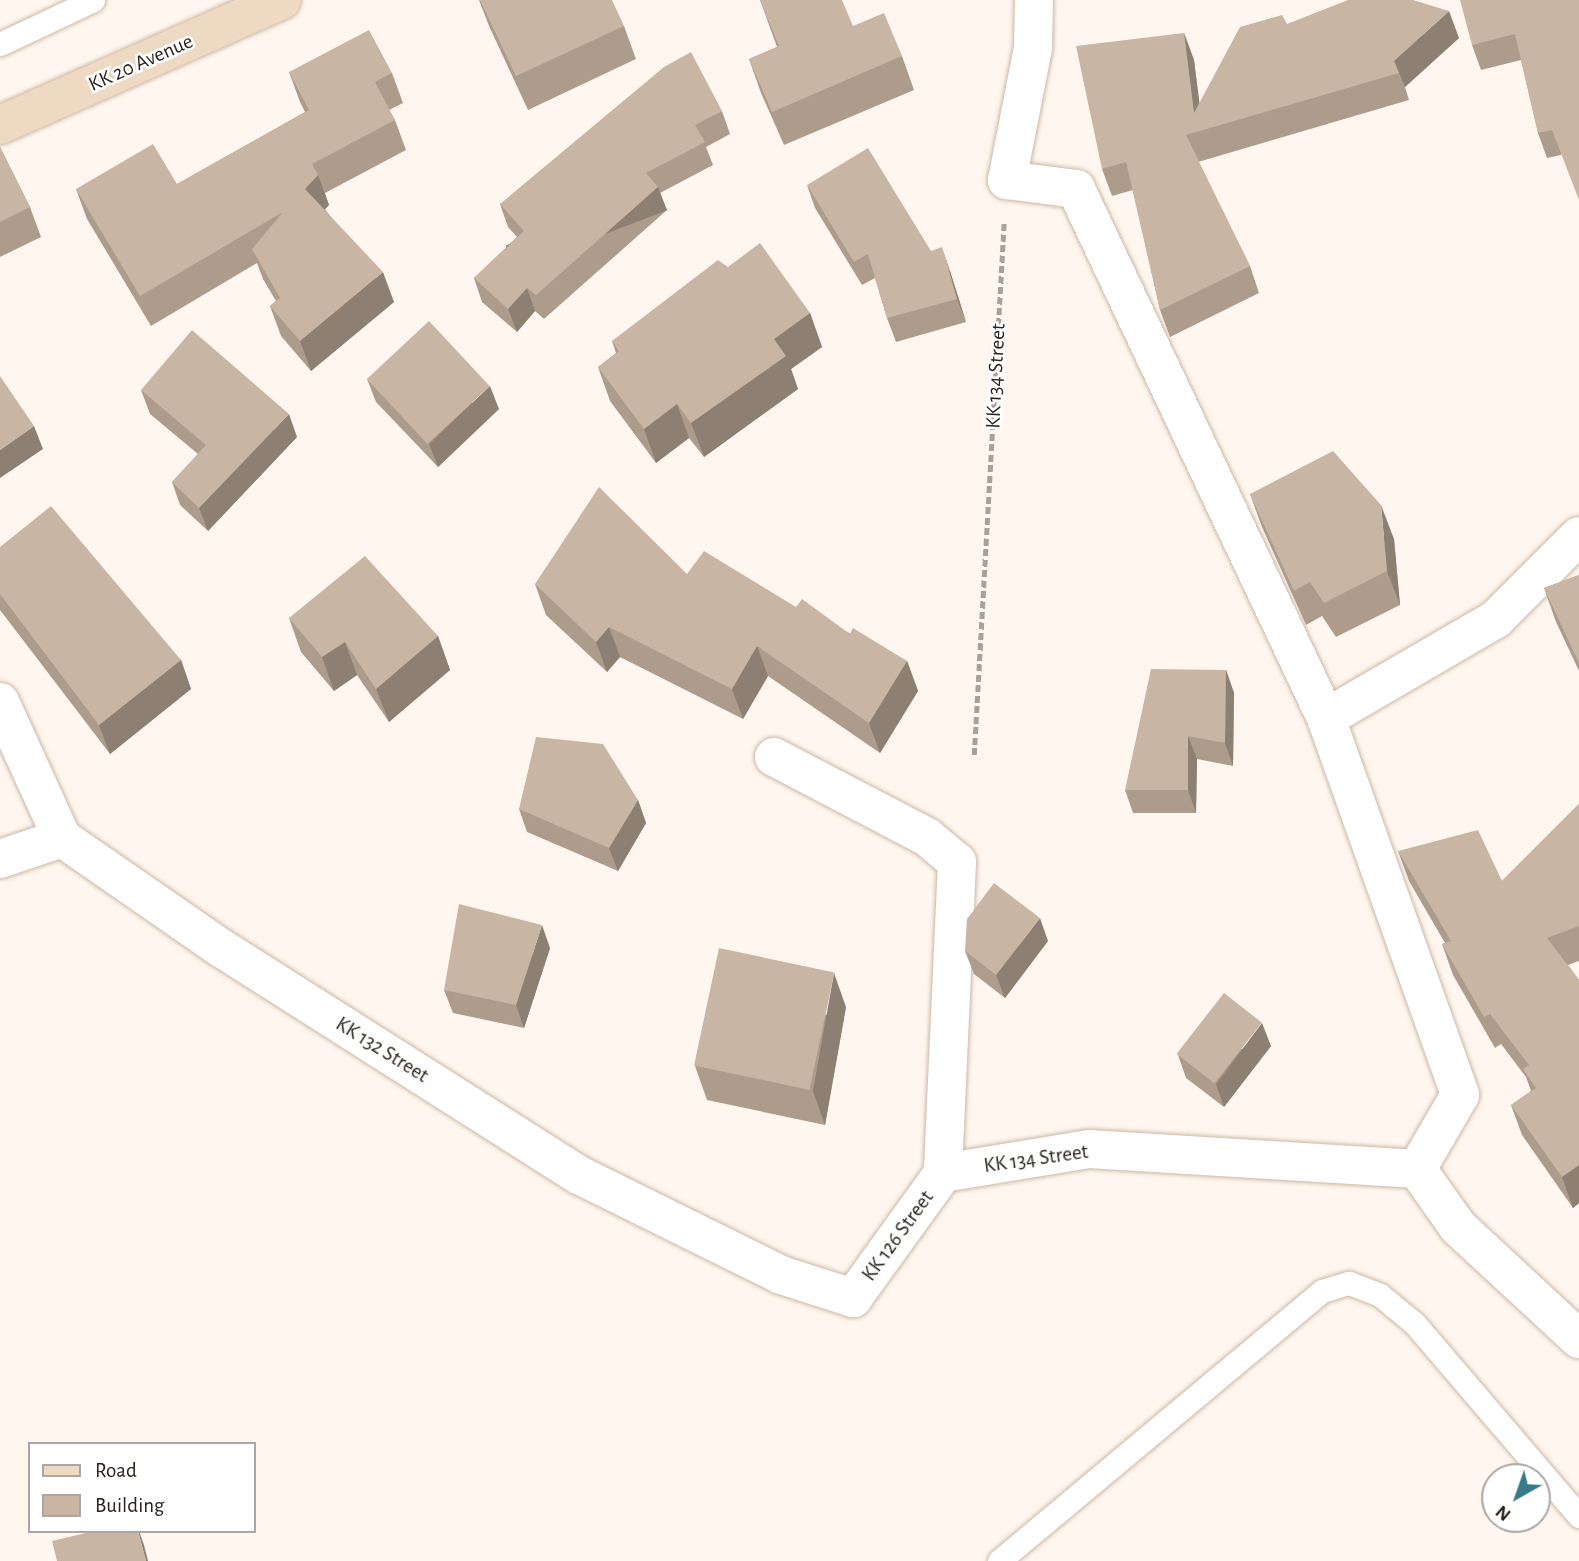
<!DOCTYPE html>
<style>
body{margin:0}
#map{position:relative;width:1579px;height:1561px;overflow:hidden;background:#fff7ef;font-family:"Alegreya Sans",sans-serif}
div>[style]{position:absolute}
.path>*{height:4.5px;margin-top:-2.25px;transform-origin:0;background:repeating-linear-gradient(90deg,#a8a199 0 7px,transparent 0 10.5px)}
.roads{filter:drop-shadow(0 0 2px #ccb8a6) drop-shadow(0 0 2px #ccb8a6)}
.service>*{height:23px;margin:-11.5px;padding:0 11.5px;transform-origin:11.5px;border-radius:11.5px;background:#fff}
.minor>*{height:38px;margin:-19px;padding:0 19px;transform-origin:19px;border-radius:19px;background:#fff}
.secondary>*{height:38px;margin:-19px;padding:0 19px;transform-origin:19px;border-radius:19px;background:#eedac2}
.wall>*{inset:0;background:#ad9c8c}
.shaded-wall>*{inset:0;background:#8d7f72;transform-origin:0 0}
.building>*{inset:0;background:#c9b5a3;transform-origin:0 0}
span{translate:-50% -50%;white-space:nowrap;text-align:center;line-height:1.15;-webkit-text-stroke:5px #fff;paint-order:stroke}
.street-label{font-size:21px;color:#2a231c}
.legend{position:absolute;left:28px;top:1442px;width:228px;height:91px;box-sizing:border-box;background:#fff;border:2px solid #aaa7a4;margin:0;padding:9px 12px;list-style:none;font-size:21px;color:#2a231c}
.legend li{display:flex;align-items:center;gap:14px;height:35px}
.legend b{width:35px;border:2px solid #aaa7a4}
.north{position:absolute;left:1481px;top:1463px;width:70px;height:70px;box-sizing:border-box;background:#fff;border:2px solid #aaa7a4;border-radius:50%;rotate:220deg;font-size:19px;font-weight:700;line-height:28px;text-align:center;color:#2a231c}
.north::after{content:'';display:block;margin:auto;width:24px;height:32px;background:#377a8a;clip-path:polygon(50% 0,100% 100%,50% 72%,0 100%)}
</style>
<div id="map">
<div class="path">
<i style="left:974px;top:755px;width:535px;rotate:-86.78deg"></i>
</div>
<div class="roads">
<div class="service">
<i style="left:0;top:44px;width:103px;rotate:-25.3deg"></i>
<i style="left:999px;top:1561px;width:421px;rotate:-39.9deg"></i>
<i style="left:1322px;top:1291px;width:28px;rotate:-17deg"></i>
<i style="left:1349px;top:1283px;width:33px;rotate:21deg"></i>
<i style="left:1380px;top:1295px;width:45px;rotate:39.6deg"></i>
<i style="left:1415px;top:1324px;width:253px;rotate:49.5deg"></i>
</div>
<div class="minor">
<i style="left:1034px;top:0;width:48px;rotate:91.2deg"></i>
<i style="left:1033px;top:48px;width:135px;rotate:101.1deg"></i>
<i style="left:1007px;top:180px;width:70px;rotate:7.4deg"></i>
<i style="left:1076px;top:189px;width:585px;rotate:64.71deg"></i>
<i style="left:1326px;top:718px;width:400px;rotate:70.4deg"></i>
<i style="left:1460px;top:1095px;width:86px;rotate:120.2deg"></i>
<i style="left:0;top:702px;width:149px;rotate:65.5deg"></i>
<i style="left:62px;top:838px;width:193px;rotate:34.7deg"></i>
<i style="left:221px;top:948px;width:424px;rotate:32.4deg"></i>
<i style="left:579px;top:1175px;width:225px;rotate:26.3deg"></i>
<i style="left:781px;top:1275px;width:76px;rotate:17.7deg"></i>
<i style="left:853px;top:1298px;width:154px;rotate:-54.2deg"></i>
<i style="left:1326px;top:718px;width:197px;rotate:-30.2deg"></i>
<i style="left:1496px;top:619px;width:117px;rotate:-45deg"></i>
<i style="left:774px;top:757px;width:173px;rotate:27.6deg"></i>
<i style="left:927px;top:837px;width:39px;rotate:40deg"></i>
<i style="left:957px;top:862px;width:311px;rotate:92.6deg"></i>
<i style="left:943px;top:1173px;width:148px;rotate:-9.3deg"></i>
<i style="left:1089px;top:1149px;width:329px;rotate:3.5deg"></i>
<i style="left:1417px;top:1169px;width:71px;rotate:54.7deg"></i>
<i style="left:1458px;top:1227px;width:165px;rotate:42.8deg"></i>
<i style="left:0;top:859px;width:65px;rotate:-18.7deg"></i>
</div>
<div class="secondary">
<i style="left:0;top:125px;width:308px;rotate:-23.9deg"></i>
</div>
</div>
<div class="wall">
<i style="clip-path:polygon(479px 0,624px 26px,636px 59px,528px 110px,489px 26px)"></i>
<i style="clip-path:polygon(760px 0,853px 26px,902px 56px,914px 90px,784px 145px,761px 93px,749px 59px,777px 47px)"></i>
<i style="clip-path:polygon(1579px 0,1561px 155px,1547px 158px,1538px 133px,1521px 60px,1481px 70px,1472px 45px)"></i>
<i style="clip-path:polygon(1287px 24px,1459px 38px,1405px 87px,1409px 100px,1198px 162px,1250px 266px,1259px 293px,1170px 337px,1160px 310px,1133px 190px,1112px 196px,1102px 169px,1184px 33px,1194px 60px,1199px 104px)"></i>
<i style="clip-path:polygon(289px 72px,392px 73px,403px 103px,389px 110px,395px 120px,406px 150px,325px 193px,329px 205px,325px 209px,394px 302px,311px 371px,281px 336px,270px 306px,276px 301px,263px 279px,257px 263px,151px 326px,87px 219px,76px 189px,177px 184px,305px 112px,300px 102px)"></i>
<i style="clip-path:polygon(722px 111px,730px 134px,706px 147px,713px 165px,660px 193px,667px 210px,544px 319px,535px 311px,517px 332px,482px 302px,474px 278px,517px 237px,508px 227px,500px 204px)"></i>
<i style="clip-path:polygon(0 147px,30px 207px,41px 237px,0 257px)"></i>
<i style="clip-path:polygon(807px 185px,950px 271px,966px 322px,896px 342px,887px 318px,875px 278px,862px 285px,815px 208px)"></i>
<i style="clip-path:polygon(728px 267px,810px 313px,822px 347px,791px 369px,798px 389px,704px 457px,689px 438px,656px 463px,610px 401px,598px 367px,616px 353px,612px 341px)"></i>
<i style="clip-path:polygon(367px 379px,499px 409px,438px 467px,376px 402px)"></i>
<i style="clip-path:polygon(141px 390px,297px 437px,208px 531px,180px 505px,172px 482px,198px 454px,150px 414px)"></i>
<i style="clip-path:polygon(1250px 494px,1394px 539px,1400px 605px,1336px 637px,1322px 616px,1306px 625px,1262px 527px)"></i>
<i style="clip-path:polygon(0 547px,181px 660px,191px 689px,110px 754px,0 610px)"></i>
<i style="clip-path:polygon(687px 574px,796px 607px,907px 661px,918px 691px,880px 753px,768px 676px,743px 719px,620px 657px,607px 672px,546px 615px,535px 584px)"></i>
<i style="clip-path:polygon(1579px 575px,1579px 671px,1556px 622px,1544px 588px)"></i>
<i style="clip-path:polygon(289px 618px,438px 636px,450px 670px,389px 722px,357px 675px,334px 691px,301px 652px)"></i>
<i style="clip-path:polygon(1226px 670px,1234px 693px,1233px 766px,1197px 759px,1196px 813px,1133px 813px,1125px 790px)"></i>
<i style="clip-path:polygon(638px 800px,646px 823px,618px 871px,527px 832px,519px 809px)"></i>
<i style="clip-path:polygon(1579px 804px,1579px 961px,1568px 965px,1579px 980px,1579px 1203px,1573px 1208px,1522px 1135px,1511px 1105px,1531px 1091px,1526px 1077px,1501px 1044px,1495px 1048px,1453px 975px,1442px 944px,1445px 943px,1409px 881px,1398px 851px,1502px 881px)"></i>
<i style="clip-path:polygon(1048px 941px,1005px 998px,974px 974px,965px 951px)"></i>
<i style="clip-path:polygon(550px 948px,524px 1028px,453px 1013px,444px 990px)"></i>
<i style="clip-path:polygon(846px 1007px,825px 1125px,707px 1100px,695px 1066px)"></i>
<i style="clip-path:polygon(1271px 1046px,1224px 1107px,1186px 1078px,1178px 1055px)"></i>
</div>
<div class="shaded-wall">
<i style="clip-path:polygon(1449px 11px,1459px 38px,1405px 87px,1394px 61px)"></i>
<i style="clip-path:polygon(1184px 33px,1194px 60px,1203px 130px,1194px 113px)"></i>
<i style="clip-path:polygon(318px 175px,329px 205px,316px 218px,305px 189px)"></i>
<i style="left:658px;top:187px;width:25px;height:163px;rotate:69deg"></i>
<i style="clip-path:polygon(942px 247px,950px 271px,966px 322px,957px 299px)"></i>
<i style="clip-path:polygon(383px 272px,394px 302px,311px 371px,300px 341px)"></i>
<i style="clip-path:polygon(527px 288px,535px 311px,517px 332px,508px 309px)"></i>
<i style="clip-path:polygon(810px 313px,822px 347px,791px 369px,798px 389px,704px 457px,691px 423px,774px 339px)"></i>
<i style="clip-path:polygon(490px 386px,499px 409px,438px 467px,429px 444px)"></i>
<i style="clip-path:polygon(677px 404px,689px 438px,656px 463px,644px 429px)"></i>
<i style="clip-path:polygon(289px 414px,297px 437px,208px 531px,199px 508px)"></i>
<i style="clip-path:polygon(34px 426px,43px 449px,0 478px,0 450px)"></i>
<i style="clip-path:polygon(1381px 505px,1394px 539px,1400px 605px,1387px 571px)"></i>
<i style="clip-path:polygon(609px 627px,620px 657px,607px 672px,596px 642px)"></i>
<i style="clip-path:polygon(438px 636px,450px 670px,389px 722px,376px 689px)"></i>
<i style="clip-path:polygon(345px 642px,357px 675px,334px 691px,322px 657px)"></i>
<i style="clip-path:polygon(757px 646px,768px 676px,743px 719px,732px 689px)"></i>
<i style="clip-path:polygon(181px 660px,191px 689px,110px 754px,99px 725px)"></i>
<i style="clip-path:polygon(907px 661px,918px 691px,880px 753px,869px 723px)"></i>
<i style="clip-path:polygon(1226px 670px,1234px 693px,1233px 766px,1225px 743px)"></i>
<i style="clip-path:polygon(1188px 736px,1197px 759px,1196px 813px,1188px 790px)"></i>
<i style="clip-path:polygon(638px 800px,646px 823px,618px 871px,609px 848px)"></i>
<i style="clip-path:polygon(1040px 918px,1048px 941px,1005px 998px,996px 975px)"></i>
<i style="clip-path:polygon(542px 925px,550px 948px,524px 1028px,516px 1005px)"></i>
<i style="clip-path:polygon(834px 973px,846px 1007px,825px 1125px,813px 1091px)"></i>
<i style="clip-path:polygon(1262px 1023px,1271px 1046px,1224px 1107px,1216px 1084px)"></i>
<i style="clip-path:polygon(1579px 1165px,1579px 1203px,1573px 1208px,1562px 1177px)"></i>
<i style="clip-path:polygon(138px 1531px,139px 1531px,144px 1545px,148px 1561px,146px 1561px)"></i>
</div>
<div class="building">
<i style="clip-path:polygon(480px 0,612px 0,624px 26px,516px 76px)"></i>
<i style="clip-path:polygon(760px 0,842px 0,853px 26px,884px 13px,902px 56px,772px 112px,749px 59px,779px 46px)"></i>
<i style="clip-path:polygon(1348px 0,1413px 0,1449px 11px,1394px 61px,1399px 73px,1186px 135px,1250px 266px,1160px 310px,1126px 162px,1102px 169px,1076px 46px,1184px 33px,1194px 113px,1240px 27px,1282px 15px,1287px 24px)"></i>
<i style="clip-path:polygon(1460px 0,1579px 0,1579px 200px,1552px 130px,1538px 133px,1515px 34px,1472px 45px)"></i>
<i style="clip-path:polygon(369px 30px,392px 73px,375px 82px,395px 120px,312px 164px,318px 175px,305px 189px,383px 272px,300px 341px,270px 306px,280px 298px,252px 249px,283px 212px,140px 296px,76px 189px,153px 144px,177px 184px,309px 110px,289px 72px)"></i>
<i style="clip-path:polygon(691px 52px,722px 111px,695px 125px,705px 142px,646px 173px,658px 187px,536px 295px,527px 288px,508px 309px,474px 278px,524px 231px,500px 204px,664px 67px)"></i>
<i style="clip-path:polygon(0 147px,30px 207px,0 222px)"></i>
<i style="clip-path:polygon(868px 148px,931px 251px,942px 247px,957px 299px,887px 318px,868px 254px,854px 262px,807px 185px)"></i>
<i style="clip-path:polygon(760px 243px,810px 313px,774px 339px,786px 356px,691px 423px,677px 404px,644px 429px,598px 367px,619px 351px,612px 341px,718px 260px,728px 267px)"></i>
<i style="left:429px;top:321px;width:89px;height:85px;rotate:47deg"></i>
<i style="clip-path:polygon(192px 330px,289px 414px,199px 508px,172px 482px,206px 445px,141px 390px)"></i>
<i style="clip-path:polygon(0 376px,34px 426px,0 450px)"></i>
<i style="clip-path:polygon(1333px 451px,1381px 505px,1387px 571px,1324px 603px,1310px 582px,1294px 591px,1250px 494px)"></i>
<i style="clip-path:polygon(599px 487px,687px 574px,704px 551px,796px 607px,802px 599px,850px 634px,853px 628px,907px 661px,869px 723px,757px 646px,732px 689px,609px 627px,596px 642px,535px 584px)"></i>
<i style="clip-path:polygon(51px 506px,181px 660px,99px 725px,0 594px,0 547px)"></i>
<i style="clip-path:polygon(365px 556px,438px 636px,376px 689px,345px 642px,322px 657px,289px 618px)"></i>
<i style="clip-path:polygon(1579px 575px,1579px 663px,1544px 588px)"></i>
<i style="clip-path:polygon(1151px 669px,1226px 670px,1225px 743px,1188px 736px,1188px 790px,1125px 790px)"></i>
<i style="clip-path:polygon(536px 737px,603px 744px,638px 800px,609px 848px,519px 809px)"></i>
<i style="clip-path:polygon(1579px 804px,1579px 926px,1547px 938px,1579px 980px,1579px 1165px,1562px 1177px,1511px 1105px,1536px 1088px,1523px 1069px,1529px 1065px,1490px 1014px,1484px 1017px,1442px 944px,1451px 941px,1398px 851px,1478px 830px,1502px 881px)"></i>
<i style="clip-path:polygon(994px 883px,1040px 918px,996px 975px,965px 951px,967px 919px)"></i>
<i style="clip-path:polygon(459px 904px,542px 925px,516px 1005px,444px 990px)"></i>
<i style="left:719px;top:948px;width:118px;height:120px;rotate:12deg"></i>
<i style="left:1224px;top:993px;width:48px;height:77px;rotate:38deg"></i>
<i style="clip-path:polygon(94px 1531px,138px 1531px,146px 1561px,57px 1561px,52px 1541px)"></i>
</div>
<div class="street-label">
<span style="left:141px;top:63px;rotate:-24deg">KK 20 Avenue</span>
<span style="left:996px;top:376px;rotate:-87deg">KK 134 Street</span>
<span style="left:382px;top:1050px;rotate:32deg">KK 132 Street</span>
<span style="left:1036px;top:1159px;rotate:-8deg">KK 134 Street</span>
<span style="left:898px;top:1236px;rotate:-54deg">KK 126 Street</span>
</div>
<ul class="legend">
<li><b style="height:9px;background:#eedac2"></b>Road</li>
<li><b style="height:19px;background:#c9b5a3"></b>Building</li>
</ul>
<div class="north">N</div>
</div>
